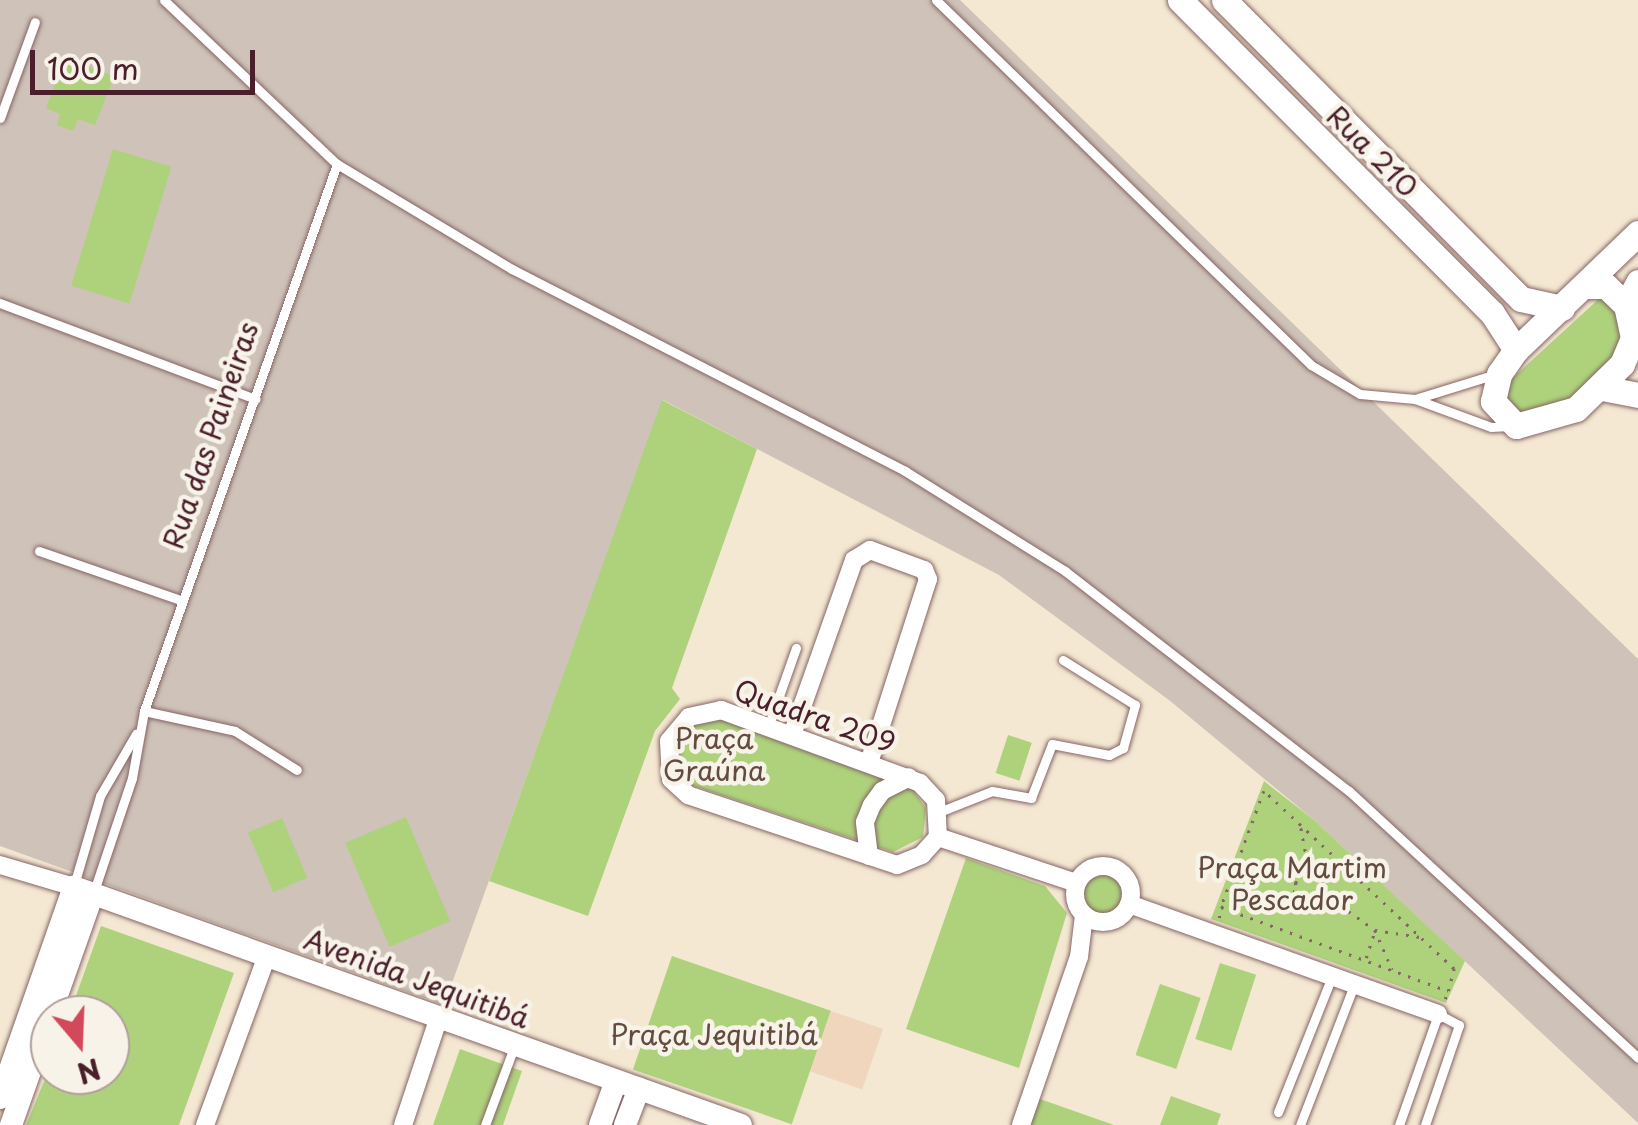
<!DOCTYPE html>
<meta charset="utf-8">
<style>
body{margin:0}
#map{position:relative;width:1638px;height:1125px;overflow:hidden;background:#f4e8d2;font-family:"Playpen Sans",sans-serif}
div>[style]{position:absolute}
.built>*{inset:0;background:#f0d6bc;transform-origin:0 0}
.industrial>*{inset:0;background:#cec2b9}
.green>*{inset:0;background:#aed27c;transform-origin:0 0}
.round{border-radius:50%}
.path>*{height:2.5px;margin-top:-1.25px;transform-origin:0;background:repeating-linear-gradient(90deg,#866565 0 2.5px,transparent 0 10.5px)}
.roads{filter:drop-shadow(0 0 2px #866565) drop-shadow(0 0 2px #866565)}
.service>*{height:9px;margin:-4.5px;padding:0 4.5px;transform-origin:4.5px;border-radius:4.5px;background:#fff}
.minor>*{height:18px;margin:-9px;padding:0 9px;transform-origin:9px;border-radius:9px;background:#fff}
.minor>.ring{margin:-9px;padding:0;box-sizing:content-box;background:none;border:18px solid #fff;border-radius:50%}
.tertiary>*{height:22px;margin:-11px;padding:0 11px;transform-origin:11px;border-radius:11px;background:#fff}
.secondary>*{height:25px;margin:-12.5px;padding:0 12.5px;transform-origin:12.5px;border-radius:12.5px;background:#fff}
span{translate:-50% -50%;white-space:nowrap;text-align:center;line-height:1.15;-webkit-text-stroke:9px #f7f3e8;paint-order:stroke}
.street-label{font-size:28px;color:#4a1f2b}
.park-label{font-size:28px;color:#634c3f}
.north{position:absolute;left:30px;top:995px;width:100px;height:100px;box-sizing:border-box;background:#f7f3e8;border:2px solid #b29e9c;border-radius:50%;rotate:161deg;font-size:28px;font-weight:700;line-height:40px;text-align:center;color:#4a1f2b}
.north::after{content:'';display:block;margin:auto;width:35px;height:45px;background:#d1495b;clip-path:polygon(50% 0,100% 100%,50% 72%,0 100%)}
.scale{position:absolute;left:30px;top:50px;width:225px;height:45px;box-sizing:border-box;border:5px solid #4a1f2b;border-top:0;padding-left:12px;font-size:30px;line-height:35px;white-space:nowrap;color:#4a1f2b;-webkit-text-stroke:8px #f7f3e8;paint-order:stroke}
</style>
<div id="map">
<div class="built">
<i style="left:831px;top:1011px;width:55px;height:64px;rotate:19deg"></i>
</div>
<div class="industrial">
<i style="clip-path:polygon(0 0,960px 0,1638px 659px,1638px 1123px,1314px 820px,1169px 700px,999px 575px,663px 400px,444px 1005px,0 846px)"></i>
</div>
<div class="green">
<i style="clip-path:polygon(65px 58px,114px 76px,95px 125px,78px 119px,73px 131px,57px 125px,60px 114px,46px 108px)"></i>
<i style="left:113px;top:149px;width:61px;height:143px;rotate:17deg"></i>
<i style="clip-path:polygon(1603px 295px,1624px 325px,1617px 355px,1573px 399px,1524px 416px,1506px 398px,1505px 385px)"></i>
<i style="clip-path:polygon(662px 400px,757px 449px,672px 688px,680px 699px,655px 731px,588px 916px,489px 881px)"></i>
<i style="clip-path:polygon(712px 714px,909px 785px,926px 808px,923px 837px,893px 852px,685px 783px,677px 775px,673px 743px,679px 730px)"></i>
<i style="left:1008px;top:735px;width:25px;height:40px;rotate:18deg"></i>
<i style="clip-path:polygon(1264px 781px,1314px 820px,1465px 961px,1446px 1003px,1211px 919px)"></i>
<i style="left:406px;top:817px;width:113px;height:66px;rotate:67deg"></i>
<i style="left:282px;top:818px;width:65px;height:37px;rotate:67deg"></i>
<i style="clip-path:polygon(966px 858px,1045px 886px,1067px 913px,1019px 1068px,906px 1029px)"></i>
<i class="round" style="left:1078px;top:871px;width:44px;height:44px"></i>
<i style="clip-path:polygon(101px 926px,234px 973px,179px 1125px,26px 1125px,50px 1067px,50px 1075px,110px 1075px,110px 1015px,69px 1015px)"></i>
<i style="left:672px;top:956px;width:168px;height:120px;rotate:19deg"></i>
<i style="left:1220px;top:963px;width:38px;height:80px;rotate:18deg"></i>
<i style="left:1160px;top:984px;width:43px;height:75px;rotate:19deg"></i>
<i style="clip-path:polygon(460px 1049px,522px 1071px,503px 1125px,433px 1125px)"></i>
<i style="clip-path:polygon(1171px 1096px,1221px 1114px,1217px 1125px,1160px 1125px)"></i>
<i style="clip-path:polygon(1040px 1099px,1114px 1125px,1030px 1125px)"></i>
</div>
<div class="path">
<i style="left:1301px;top:828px;width:43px;rotate:79.2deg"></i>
<i style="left:1309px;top:870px;width:17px;rotate:36deg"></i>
<i style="left:1323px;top:880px;width:12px;rotate:95deg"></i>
<i style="left:1322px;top:892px;width:13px;rotate:148deg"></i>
<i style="left:1311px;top:899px;width:13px;rotate:-162deg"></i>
<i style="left:1299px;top:895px;width:13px;rotate:-108deg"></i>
<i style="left:1295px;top:883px;width:19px;rotate:-43deg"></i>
<i style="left:1323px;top:893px;width:64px;rotate:35.4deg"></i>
<i style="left:1375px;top:930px;width:43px;rotate:66.4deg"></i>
<i style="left:1219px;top:918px;width:11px;rotate:-80deg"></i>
<i style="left:1221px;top:907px;width:75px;rotate:-12.4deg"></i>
<i style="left:1366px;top:958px;width:29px;rotate:-72deg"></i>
<i style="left:1375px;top:930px;width:46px;rotate:8.8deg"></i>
<i style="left:1445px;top:999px;width:9px;rotate:-69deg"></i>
<i style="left:1448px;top:991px;width:23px;rotate:-75deg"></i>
<i style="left:1454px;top:969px;width:260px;rotate:-136.9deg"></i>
<i style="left:1264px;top:791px;width:124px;rotate:110.3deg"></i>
<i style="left:1221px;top:907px;width:242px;rotate:20.3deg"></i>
</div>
<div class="roads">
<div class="service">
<i style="left:164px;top:0;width:238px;rotate:43.5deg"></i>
<i style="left:337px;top:164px;width:204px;rotate:31deg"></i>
<i style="left:512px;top:269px;width:442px;rotate:27.2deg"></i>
<i style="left:905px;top:471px;width:189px;rotate:32deg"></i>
<i style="left:1065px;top:571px;width:359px;rotate:37.8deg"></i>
<i style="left:1349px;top:791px;width:393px;rotate:42.7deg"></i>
<i style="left:936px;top:0;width:523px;rotate:44.23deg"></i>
<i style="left:1311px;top:365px;width:57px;rotate:30.6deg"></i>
<i style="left:1360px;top:394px;width:55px;rotate:5.2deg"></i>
<i style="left:0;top:118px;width:102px;rotate:-70deg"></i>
<i style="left:0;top:303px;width:273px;rotate:20.6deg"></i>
<i style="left:1496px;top:374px;width:85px;rotate:162.8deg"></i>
<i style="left:1415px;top:399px;width:81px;rotate:20.2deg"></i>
<i style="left:1491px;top:427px;width:19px;rotate:-3deg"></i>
<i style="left:39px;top:551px;width:152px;rotate:19.1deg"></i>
<i style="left:144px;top:711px;width:93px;rotate:12.4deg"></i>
<i style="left:235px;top:731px;width:73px;rotate:32.2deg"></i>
<i style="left:768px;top:727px;width:84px;rotate:-70.5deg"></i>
<i style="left:939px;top:812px;width:57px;rotate:-21.6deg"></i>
<i style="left:992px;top:791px;width:40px;rotate:10deg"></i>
<i style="left:1031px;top:798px;width:58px;rotate:-68.7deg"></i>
<i style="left:1052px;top:744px;width:58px;rotate:10.9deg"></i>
<i style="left:1109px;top:755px;width:16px;rotate:-27deg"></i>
<i style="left:1123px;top:748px;width:45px;rotate:-74.4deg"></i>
<i style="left:1135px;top:705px;width:85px;rotate:-148deg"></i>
<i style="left:74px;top:885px;width:93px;rotate:-73.7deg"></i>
<i style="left:100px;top:796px;width:72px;rotate:-59.9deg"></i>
<i style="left:94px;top:891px;width:119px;rotate:-71.4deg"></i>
<i style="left:132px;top:778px;width:68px;rotate:-79.8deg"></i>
<i style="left:144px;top:711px;width:580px;rotate:-70.57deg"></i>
<i style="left:1278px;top:1112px;width:146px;rotate:-68.3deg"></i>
<i style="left:485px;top:1125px;width:83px;rotate:-69.6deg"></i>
<i style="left:1300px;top:1125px;width:150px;rotate:-68.9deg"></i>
<i style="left:1399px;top:1125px;width:118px;rotate:-70.6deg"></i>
<i style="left:1438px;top:1014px;width:24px;rotate:28deg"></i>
<i style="left:1459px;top:1025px;width:106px;rotate:108.8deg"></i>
</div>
<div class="minor">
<i style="left:721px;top:710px;width:212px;rotate:20.1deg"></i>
<i style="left:920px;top:783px;width:23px;rotate:47deg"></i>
<i style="left:936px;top:800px;width:37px;rotate:87deg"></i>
<i style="left:938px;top:837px;width:24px;rotate:132deg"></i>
<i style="left:922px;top:855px;width:27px;rotate:158deg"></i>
<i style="left:897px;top:865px;width:220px;rotate:-161.5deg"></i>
<i style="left:688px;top:795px;width:23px;rotate:-137deg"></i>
<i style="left:671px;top:779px;width:38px;rotate:-93deg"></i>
<i style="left:669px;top:741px;width:31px;rotate:-50deg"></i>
<i style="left:689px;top:717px;width:33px;rotate:-12deg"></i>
<i style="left:792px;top:735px;width:186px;rotate:-70.5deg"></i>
<i style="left:854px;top:560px;width:19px;rotate:-32deg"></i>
<i style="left:870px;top:550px;width:58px;rotate:20.3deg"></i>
<i style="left:924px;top:570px;width:10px;rotate:66deg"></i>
<i style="left:928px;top:579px;width:193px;rotate:107.8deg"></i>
<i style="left:938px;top:837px;width:145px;rotate:18.4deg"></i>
<i style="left:869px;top:856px;width:34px;rotate:-97deg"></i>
<i style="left:865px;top:822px;width:18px;rotate:-68deg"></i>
<i style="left:872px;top:805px;width:17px;rotate:-54deg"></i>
<i style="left:882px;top:791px;width:30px;rotate:-27deg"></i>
<i style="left:0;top:865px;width:77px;rotate:16.6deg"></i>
<i class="ring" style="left:1075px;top:866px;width:38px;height:38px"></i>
<i style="left:1129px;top:904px;width:328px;rotate:19.6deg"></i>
<i style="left:205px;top:1125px;width:180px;rotate:-69.9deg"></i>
<i style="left:403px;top:1125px;width:114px;rotate:-71.6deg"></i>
<i style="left:1021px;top:1125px;width:178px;rotate:-71deg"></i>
<i style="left:1079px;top:957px;width:42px;rotate:-83.2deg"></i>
</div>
<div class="tertiary">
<i style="left:0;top:1098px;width:224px;rotate:-70.7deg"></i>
<i style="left:74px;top:887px;width:708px;rotate:19.64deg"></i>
<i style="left:11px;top:1125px;width:245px;rotate:-70.5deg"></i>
<i style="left:600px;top:1125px;width:47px;rotate:-70deg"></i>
<i style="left:625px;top:1125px;width:39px;rotate:-69deg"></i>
</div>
<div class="secondary">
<i style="left:1180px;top:0;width:442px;rotate:45.1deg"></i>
<i style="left:1492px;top:313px;width:44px;rotate:57deg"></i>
<i style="left:1224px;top:0;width:421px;rotate:45.2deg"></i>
<i style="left:1521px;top:299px;width:42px;rotate:12.4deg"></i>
<i style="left:1585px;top:286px;width:21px"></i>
<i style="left:1606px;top:286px;width:28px;rotate:44deg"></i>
<i style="left:1626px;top:305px;width:34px;rotate:78deg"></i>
<i style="left:1633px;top:338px;width:28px;rotate:113deg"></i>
<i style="left:1622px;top:364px;width:64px;rotate:135.6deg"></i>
<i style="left:1576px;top:409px;width:62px;rotate:164.2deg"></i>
<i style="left:1516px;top:426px;width:34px;rotate:-133deg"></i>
<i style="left:1493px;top:401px;width:28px;rotate:-77deg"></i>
<i style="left:1499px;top:374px;width:29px;rotate:-55deg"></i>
<i style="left:1516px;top:350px;width:169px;rotate:-43.8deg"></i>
<i style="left:1626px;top:305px;width:26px;rotate:-62deg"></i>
<i style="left:1602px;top:388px;width:37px;rotate:11deg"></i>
</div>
</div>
<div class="street-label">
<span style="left:1373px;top:151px;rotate:45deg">Rua 210</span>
<span style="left:210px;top:435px;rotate:-71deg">Rua das Paineiras</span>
<span style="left:815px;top:716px;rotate:19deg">Quadra 209</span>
<span style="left:417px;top:978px;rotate:20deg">Avenida Jequitibá</span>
</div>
<div class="park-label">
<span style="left:714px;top:754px">Praça<br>Graúna</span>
<span style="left:1292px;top:883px">Praça Martim<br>Pescador</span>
<span style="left:714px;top:1034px">Praça Jequitibá</span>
</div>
<div class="north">N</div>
<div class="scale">100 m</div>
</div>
